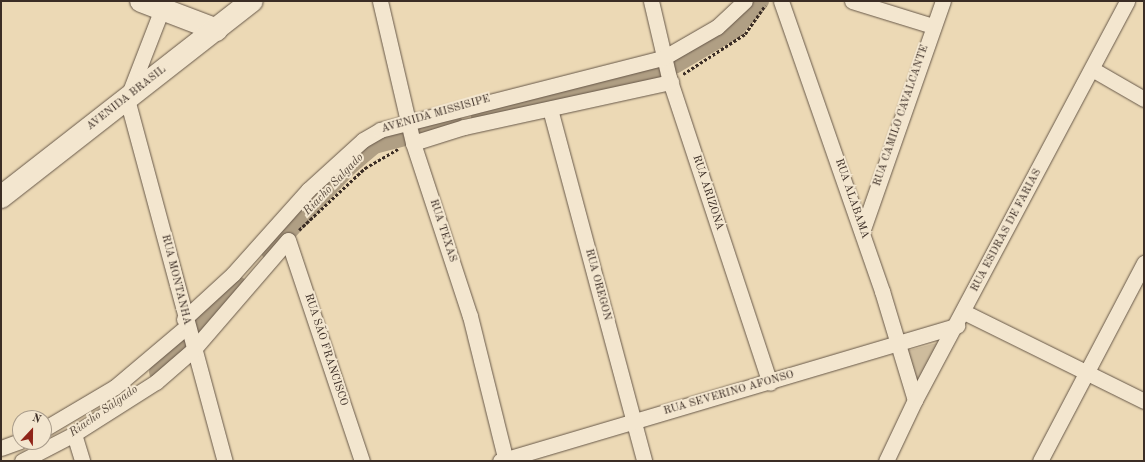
<!DOCTYPE html>
<meta charset="utf-8">
<style>
body{margin:0}
#map{position:relative;width:1145px;height:462px;overflow:hidden;background:#ecd9b5;font-family:"Old Standard TT",serif}
div>[style]{position:absolute}
.green>*{inset:0;background:#cebc9d}
.canal>*{height:18px;margin:-9px;padding:0 9px;transform-origin:9px;border-radius:9px;background:#b09f84}
.path>*{height:2.5px;margin-top:-1.25px;transform-origin:0;background:repeating-linear-gradient(90deg,#3b2d25 0 3px,transparent 0 5px)}
.roads{filter:drop-shadow(0 0 1px #675849) drop-shadow(0 0 1px #675849)}
.street>*{height:15px;margin:-7.5px;padding:0 7.5px;transform-origin:7.5px;border-radius:7.5px;background:#f3e6cf}
.secondary>*{height:22px;margin:-11px;padding:0 11px;transform-origin:11px;border-radius:11px;background:#f3e6cf}
span{translate:-50% -50%;white-space:nowrap;text-align:center;line-height:1.15;-webkit-text-stroke:4px #f3e6cf;paint-order:stroke}
.street-label{font-size:11px;color:#3b2d25}
.water-label{font-size:12px;color:#584a3d;font-style:italic}
.frame{position:absolute;inset:0;border:2px solid #3b2d25;pointer-events:none}
.north{position:absolute;left:12px;top:410px;width:40px;height:40px;box-sizing:border-box;background:#f3e6cf;border:1px solid #a99c8b;border-radius:50%;rotate:22deg;font-size:11px;font-weight:700;line-height:16px;text-align:center;color:#3b2d25}
.north::after{content:'';display:block;margin:auto;width:14px;height:18px;background:#8f2418;clip-path:polygon(50% 0,100% 100%,50% 72%,0 100%)}
</style>
<div id="map">
<div class="green">
<i style="clip-path:polygon(944px 341px,915px 384px,902px 352px)"></i>
</div>
<div class="canal">
<i style="left:480px;top:117px;width:177px;rotate:-14deg"></i>
<i style="left:652px;top:74px;width:26px;rotate:-23deg"></i>
<i style="left:676px;top:64px;width:67px;rotate:-30.4deg"></i>
<i style="left:734px;top:30px;width:39px;rotate:-48deg"></i>
<i style="left:270px;top:251px;width:115px;rotate:-47.1deg"></i>
<i style="left:348px;top:167px;width:34px;rotate:-40deg"></i>
<i style="left:374px;top:145px;width:83px;rotate:-14.7deg"></i>
<i style="left:158px;top:372px;width:118px;rotate:-46.7deg"></i>
</div>
<div class="path">
<i style="left:683px;top:74px;width:74px;rotate:-32.8deg"></i>
<i style="left:745px;top:34px;width:35px;rotate:-55deg"></i>
<i style="left:299px;top:230px;width:91px;rotate:-43.2deg"></i>
<i style="left:365px;top:168px;width:38px;rotate:-30deg"></i>
</div>
<div class="roads">
<div class="street">
<i style="left:165px;top:1px;width:105px;rotate:111.2deg"></i>
<i style="left:127px;top:99px;width:375px;rotate:74.9deg"></i>
<i style="left:380px;top:1px;width:146px;rotate:76.9deg"></i>
<i style="left:413px;top:143px;width:182px;rotate:71.8deg"></i>
<i style="left:470px;top:316px;width:149px;rotate:76.1deg"></i>
<i style="left:651px;top:1px;width:79px;rotate:76.8deg"></i>
<i style="left:669px;top:78px;width:321px;rotate:71.7deg"></i>
<i style="left:781px;top:1px;width:307px;rotate:70.8deg"></i>
<i style="left:882px;top:291px;width:114px;rotate:73.2deg"></i>
<i style="left:852px;top:1px;width:85px;rotate:17.2deg"></i>
<i style="left:1092px;top:69px;width:60px;rotate:30deg"></i>
<i style="left:550px;top:109px;width:364px;rotate:75deg"></i>
<i style="left:413px;top:143px;width:53px;rotate:-17.4deg"></i>
<i style="left:464px;top:127px;width:212px;rotate:-12.3deg"></i>
<i style="left:862px;top:232px;width:245px;rotate:-70.7deg"></i>
<i style="left:964px;top:312px;width:201px;rotate:26.3deg"></i>
<i style="left:184px;top:319px;width:67px;rotate:-42.6deg"></i>
<i style="left:233px;top:274px;width:113px;rotate:-48.2deg"></i>
<i style="left:308px;top:190px;width:74px;rotate:-42.3deg"></i>
<i style="left:363px;top:140px;width:20px;rotate:-30deg"></i>
<i style="left:380px;top:130px;width:292px;rotate:-14.3deg"></i>
<i style="left:663px;top:58px;width:62px;rotate:-29.9deg"></i>
<i style="left:717px;top:27px;width:38px;rotate:-43deg"></i>
<i style="left:44px;top:429px;width:82px;rotate:-30.6deg"></i>
<i style="left:115px;top:387px;width:93px;rotate:-40.2deg"></i>
<i style="left:74px;top:434px;width:28px;rotate:73deg"></i>
<i style="left:1px;top:448px;width:20px;rotate:-20deg"></i>
<i style="left:22px;top:461px;width:59px;rotate:-27.4deg"></i>
<i style="left:74px;top:434px;width:97px;rotate:-32.4deg"></i>
<i style="left:156px;top:382px;width:49px;rotate:-40.9deg"></i>
<i style="left:193px;top:350px;width:145px;rotate:-49.2deg"></i>
<i style="left:288px;top:240px;width:233px;rotate:71.5deg"></i>
<i style="left:500px;top:461px;width:477px;rotate:-16.5deg"></i>
<i style="left:886px;top:461px;width:68px;rotate:-64.6deg"></i>
<i style="left:915px;top:400px;width:452px;rotate:-62deg"></i>
<i style="left:1040px;top:461px;width:224px;rotate:-62.3deg"></i>
</div>
<div class="secondary">
<i style="left:141px;top:1px;width:81px;rotate:20.9deg"></i>
<i style="left:1px;top:197px;width:318px;rotate:-38deg"></i>
</div>
</div>
<div class="street-label">
<span style="left:127px;top:99px;rotate:-38deg">AVENIDA BRASIL</span>
<span style="left:436px;top:115px;rotate:-16deg">AVENIDA MISSISIPE</span>
<span style="left:902px;top:116px;rotate:-71deg">RUA CAMILO CAVALCANTE</span>
<span style="left:707px;top:193px;rotate:72deg">RUA ARIZONA</span>
<span style="left:851px;top:199px;rotate:71deg">RUA ALABAMA</span>
<span style="left:442px;top:231px;rotate:72deg">RUA TEXAS</span>
<span style="left:1007px;top:231px;rotate:-62deg">RUA ESDRAS DE FARIAS</span>
<span style="left:175px;top:280px;rotate:76deg">RUA MONTANHA</span>
<span style="left:597px;top:285px;rotate:75deg">RUA OREGON</span>
<span style="left:325px;top:350px;rotate:72deg">RUA SÃO FRANCISCO</span>
<span style="left:729px;top:394px;rotate:-16deg">RUA SEVERINO AFONSO</span>
</div>
<div class="water-label">
<span style="left:334px;top:185px;rotate:-46deg">Riacho Salgado</span>
<span style="left:104px;top:412px;rotate:-35deg">Riacho Salgado</span>
</div>
<div class="frame"></div>
<div class="north">N</div>
</div>
